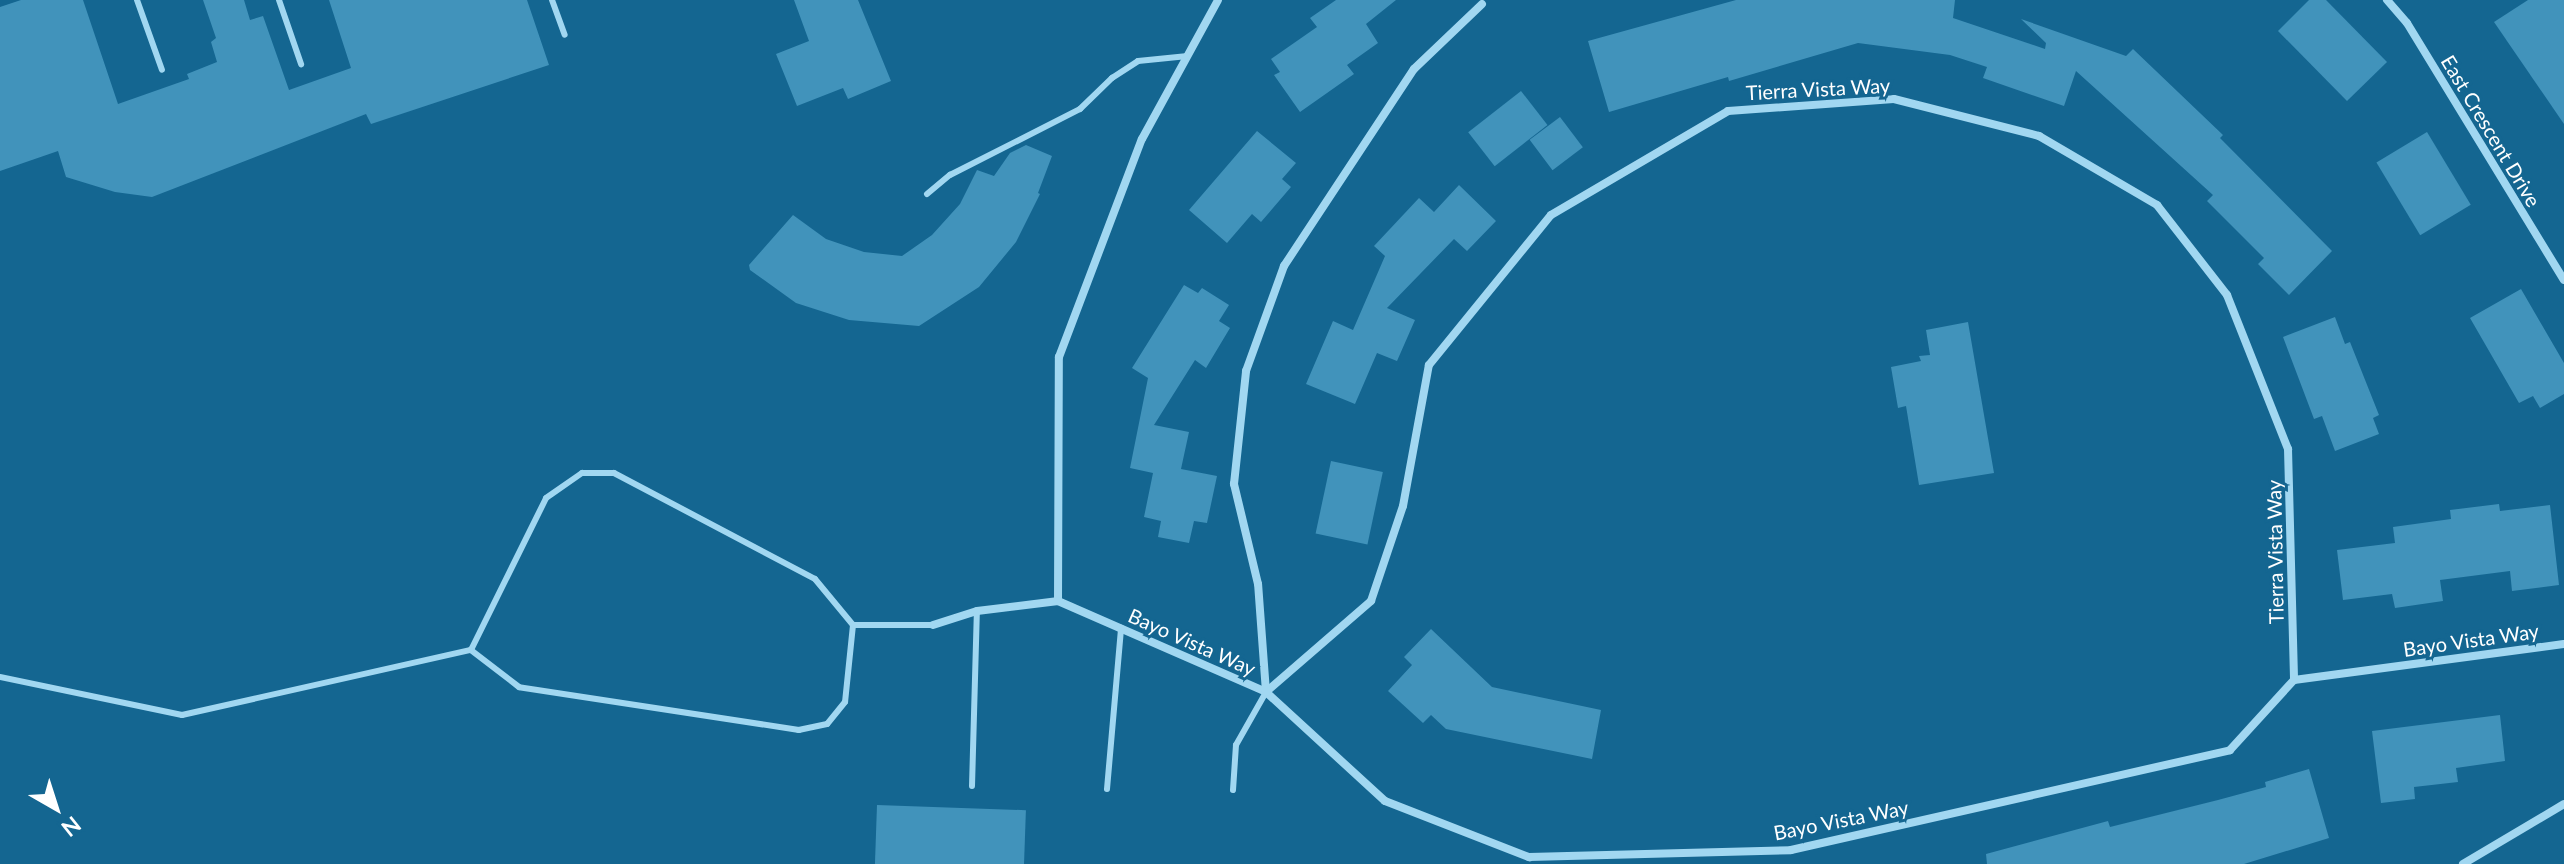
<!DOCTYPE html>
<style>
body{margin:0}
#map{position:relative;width:2564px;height:864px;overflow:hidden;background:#146691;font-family:Lato,sans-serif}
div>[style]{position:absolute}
.building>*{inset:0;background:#4193bb;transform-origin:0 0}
.lane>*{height:6px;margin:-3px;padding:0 3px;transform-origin:3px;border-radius:3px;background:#a1d7f1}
.street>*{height:8px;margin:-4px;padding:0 4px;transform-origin:4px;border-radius:4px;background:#a1d7f1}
span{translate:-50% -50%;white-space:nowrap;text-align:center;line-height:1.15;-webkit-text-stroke:6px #146691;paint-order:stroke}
.street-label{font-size:20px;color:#fff}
.north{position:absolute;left:16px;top:768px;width:80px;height:80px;-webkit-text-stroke:6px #146691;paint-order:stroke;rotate:141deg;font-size:22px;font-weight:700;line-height:32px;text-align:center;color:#fff}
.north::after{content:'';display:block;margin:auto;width:28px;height:36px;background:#fff;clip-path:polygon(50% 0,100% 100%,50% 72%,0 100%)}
</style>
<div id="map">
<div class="building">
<i style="clip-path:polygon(21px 0,83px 0,118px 104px,189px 79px,187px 74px,217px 62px,211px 42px,216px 38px,203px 0,244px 0,250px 20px,263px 16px,289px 90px,351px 68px,329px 0,527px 0,549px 65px,371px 124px,366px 114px,152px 197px,115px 192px,66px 177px,58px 151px,0 171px,0 7px)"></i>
<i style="clip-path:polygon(794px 0,858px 0,891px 81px,848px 99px,843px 88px,797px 106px,776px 54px,809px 41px)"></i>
<i style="clip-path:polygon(1336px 0,1396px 0,1366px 24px,1378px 43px,1347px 65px,1354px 74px,1300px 112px,1274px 75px,1280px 72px,1271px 59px,1317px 27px,1310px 18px)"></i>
<i style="clip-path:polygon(1736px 0,1955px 0,1953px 18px,2045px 49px,2046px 43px,2021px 19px,2126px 56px,2133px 49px,2223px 135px,2220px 138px,2332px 251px,2289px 295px,2258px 264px,2264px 258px,2207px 201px,2213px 195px,2076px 71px,2064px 106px,1983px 78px,1987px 67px,1950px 55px,1858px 43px,1729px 81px,1728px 77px,1609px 112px,1588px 41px)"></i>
<i style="clip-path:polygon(2309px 0,2326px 0,2387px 62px,2347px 101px,2278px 31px)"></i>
<i style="clip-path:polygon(2528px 0,2564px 0,2564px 124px,2494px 22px)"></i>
<i style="left:1521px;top:91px;width:43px;height:67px;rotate:52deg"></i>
<i style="left:1560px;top:117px;width:38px;height:38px;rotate:53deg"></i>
<i style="clip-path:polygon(1257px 131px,1296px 163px,1282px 179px,1291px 187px,1261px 222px,1252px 214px,1227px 243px,1189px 210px)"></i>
<i style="left:2427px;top:132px;width:85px;height:59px;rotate:59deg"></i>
<i style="clip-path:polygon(1026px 145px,1052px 156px,1038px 193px,1040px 194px,1016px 242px,979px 287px,919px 326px,849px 320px,796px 303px,750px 270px,749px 265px,793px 215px,826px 239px,864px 252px,902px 256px,932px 235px,960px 204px,977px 170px,994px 176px,1010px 153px)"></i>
<i style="clip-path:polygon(1459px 185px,1496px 221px,1467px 251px,1454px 239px,1387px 308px,1415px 320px,1397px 361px,1377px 353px,1355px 404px,1306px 384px,1333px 321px,1353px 330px,1385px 256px,1374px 246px,1419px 198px,1434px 212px)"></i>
<i style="clip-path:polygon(1184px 285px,1198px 293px,1202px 288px,1229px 305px,1219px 321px,1230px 328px,1206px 368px,1195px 360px,1154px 425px,1189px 432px,1181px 469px,1217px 476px,1207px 523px,1194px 521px,1189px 543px,1158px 537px,1161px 521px,1144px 517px,1153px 473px,1130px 468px,1148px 378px,1132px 368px)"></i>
<i style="clip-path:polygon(2521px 289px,2564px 363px,2564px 394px,2540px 408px,2533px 396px,2519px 403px,2470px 318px)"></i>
<i style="clip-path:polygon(2335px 317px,2345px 344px,2350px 342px,2379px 415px,2373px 418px,2379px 434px,2335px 451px,2322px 416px,2314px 419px,2283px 337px)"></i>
<i style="clip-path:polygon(1968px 322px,1994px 473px,1919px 485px,1906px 406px,1898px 408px,1891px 367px,1921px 361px,1919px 356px,1930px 355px,1926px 330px)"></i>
<i style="left:1331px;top:461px;width:53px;height:74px;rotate:12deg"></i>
<i style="clip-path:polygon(2499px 504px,2500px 511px,2550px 505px,2559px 585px,2512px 591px,2510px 571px,2440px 580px,2443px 601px,2395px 608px,2392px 594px,2343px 600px,2337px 550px,2395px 543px,2393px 527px,2451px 519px,2450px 510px)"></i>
<i style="clip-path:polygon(1431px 629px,1492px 687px,1601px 710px,1592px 759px,1446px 729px,1431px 715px,1423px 723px,1388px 691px,1412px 665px,1404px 657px)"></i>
<i style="clip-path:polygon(2500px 715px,2505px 761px,2456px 768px,2458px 782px,2414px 787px,2415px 799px,2381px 803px,2372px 731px)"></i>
<i style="clip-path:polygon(2309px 769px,2329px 838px,2244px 864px,1987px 864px,1986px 854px,2108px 821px,2110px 827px,2218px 800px,2266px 787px,2265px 782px)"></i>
<i style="left:877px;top:805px;width:149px;height:59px;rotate:2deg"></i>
</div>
<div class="lane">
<i style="left:137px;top:0;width:74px;rotate:70.3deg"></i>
<i style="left:279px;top:0;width:68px;rotate:71deg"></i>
<i style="left:552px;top:0;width:37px;rotate:70deg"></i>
<i style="left:927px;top:194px;width:30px;rotate:-40deg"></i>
<i style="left:950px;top:175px;width:146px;rotate:-26.9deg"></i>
<i style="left:1080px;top:109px;width:45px;rotate:-44.1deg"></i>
<i style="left:1112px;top:78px;width:31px;rotate:-33deg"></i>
<i style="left:1138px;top:61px;width:50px;rotate:-5.7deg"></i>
<i style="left:582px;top:473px;width:32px"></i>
<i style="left:614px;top:473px;width:227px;rotate:27.8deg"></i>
<i style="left:815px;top:579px;width:60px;rotate:50.4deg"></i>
<i style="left:853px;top:625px;width:77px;rotate:95.9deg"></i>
<i style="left:845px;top:702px;width:28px;rotate:129deg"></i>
<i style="left:827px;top:724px;width:29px;rotate:168deg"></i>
<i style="left:799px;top:730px;width:283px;rotate:-171.3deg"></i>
<i style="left:519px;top:687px;width:61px;rotate:-142.4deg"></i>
<i style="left:471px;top:650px;width:169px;rotate:-63.7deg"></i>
<i style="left:546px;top:498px;width:44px;rotate:-34.8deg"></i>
<i style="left:853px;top:625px;width:80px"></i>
<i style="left:0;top:677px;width:186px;rotate:11.8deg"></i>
<i style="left:182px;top:715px;width:296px;rotate:-12.7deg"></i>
<i style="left:972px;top:786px;width:175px;rotate:-88.4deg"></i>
<i style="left:1107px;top:789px;width:162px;rotate:-85deg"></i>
<i style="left:1233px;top:790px;width:45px;rotate:-86.2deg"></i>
<i style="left:1236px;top:745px;width:61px;rotate:-60.5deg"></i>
</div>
<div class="street">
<i style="left:2387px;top:0;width:30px;rotate:49deg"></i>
<i style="left:2407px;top:23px;width:301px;rotate:58.6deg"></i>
<i style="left:1058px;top:601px;width:244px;rotate:-89.8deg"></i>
<i style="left:1059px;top:357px;width:233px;rotate:-69.2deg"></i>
<i style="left:1142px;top:139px;width:158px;rotate:-61.3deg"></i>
<i style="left:933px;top:625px;width:46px;rotate:-17.7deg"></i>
<i style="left:977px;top:611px;width:82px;rotate:-7deg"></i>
<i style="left:1058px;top:601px;width:227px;rotate:23.6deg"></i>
<i style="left:1266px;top:692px;width:161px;rotate:42.5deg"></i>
<i style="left:1385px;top:801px;width:155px;rotate:21.3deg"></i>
<i style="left:1529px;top:857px;width:262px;rotate:-1.5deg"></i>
<i style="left:1791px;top:850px;width:450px;rotate:-12.8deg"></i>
<i style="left:2230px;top:750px;width:95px;rotate:-47.6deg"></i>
<i style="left:2294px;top:680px;width:272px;rotate:-7.6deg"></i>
<i style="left:1266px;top:692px;width:139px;rotate:-40.9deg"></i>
<i style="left:1371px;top:601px;width:100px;rotate:-71.4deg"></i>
<i style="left:1403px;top:506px;width:143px;rotate:-79.6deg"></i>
<i style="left:1429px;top:365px;width:193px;rotate:-50.9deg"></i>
<i style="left:1551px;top:215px;width:205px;rotate:-30.4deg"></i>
<i style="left:1728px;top:111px;width:166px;rotate:-4.1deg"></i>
<i style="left:1894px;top:99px;width:150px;rotate:14.3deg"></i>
<i style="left:2039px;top:136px;width:137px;rotate:30.3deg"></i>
<i style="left:2157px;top:205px;width:114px;rotate:52.1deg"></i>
<i style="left:2227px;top:295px;width:166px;rotate:68.4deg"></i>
<i style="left:2288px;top:449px;width:231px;rotate:88.5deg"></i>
<i style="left:1266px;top:692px;width:108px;rotate:-94.2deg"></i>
<i style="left:1258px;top:584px;width:103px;rotate:-103.5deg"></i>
<i style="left:1234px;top:484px;width:114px;rotate:-83.9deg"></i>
<i style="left:1246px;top:371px;width:112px;rotate:-70.1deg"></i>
<i style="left:1284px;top:266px;width:236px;rotate:-56.6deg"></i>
<i style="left:1414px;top:69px;width:94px;rotate:-43.7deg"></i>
<i style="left:2463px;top:864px;width:117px;rotate:-30.7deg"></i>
</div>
<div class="street-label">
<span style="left:1818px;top:89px;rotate:-3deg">Tierra Vista Way</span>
<span style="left:2491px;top:131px;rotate:59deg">East Crescent Drive</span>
<span style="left:2275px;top:552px;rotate:-91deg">Tierra Vista Way</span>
<span style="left:2471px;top:640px;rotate:-8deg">Bayo Vista Way</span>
<span style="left:1192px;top:642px;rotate:24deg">Bayo Vista Way</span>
<span style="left:1841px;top:820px;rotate:-11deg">Bayo Vista Way</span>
</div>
<div class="north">N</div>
</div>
